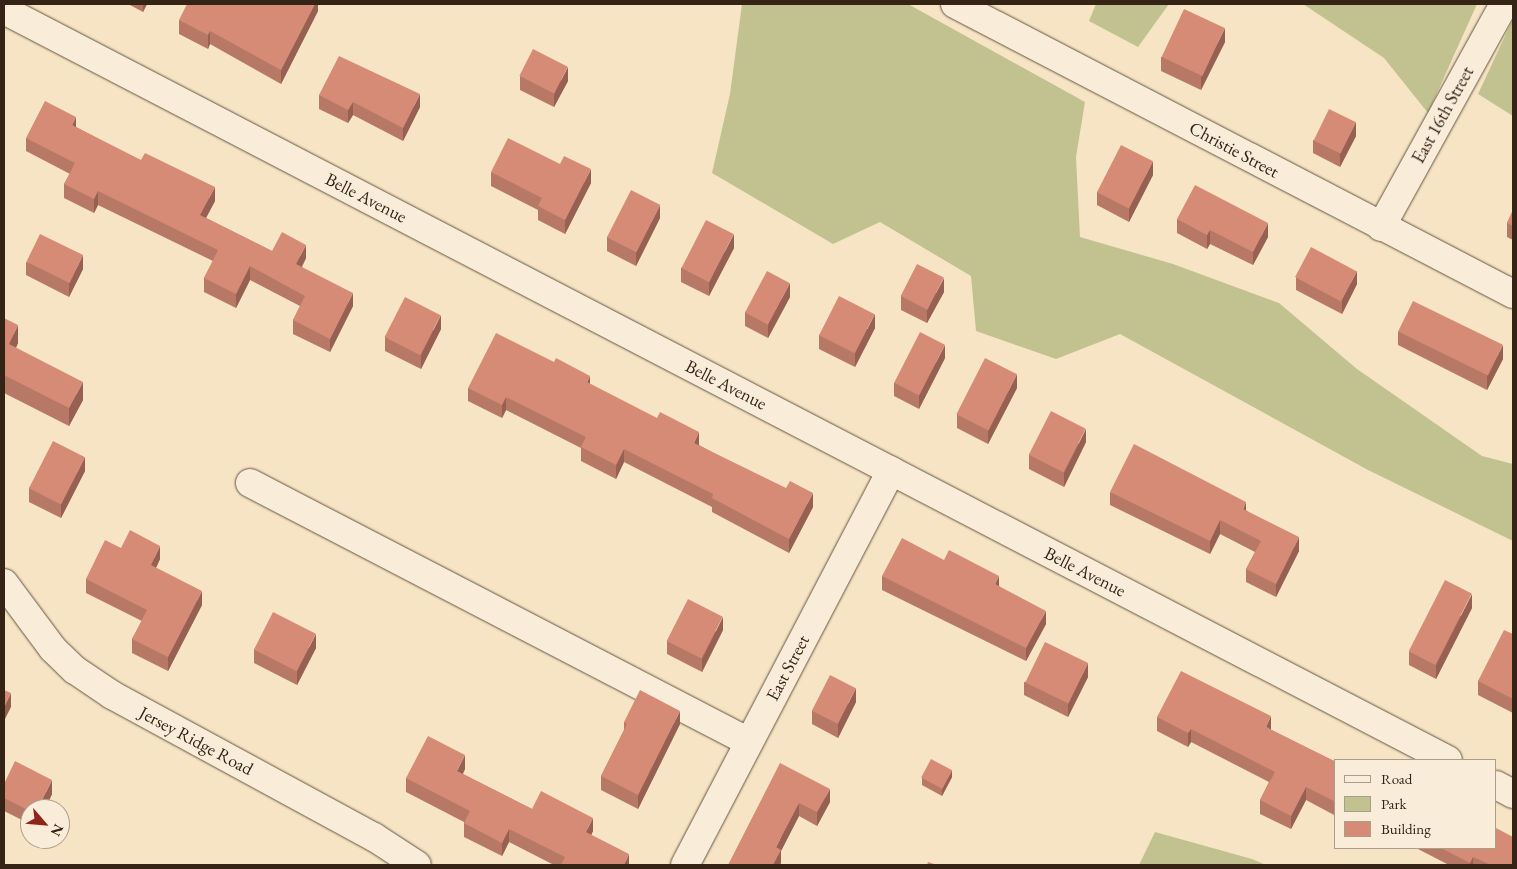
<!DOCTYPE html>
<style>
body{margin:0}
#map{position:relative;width:1517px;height:869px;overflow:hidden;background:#f6e4c4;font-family:"EB Garamond",serif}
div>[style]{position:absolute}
.green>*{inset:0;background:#c2c290}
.roads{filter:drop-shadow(0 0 1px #655442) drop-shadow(0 0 1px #655442)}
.minor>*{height:28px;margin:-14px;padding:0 14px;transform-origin:14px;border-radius:14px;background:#f9edd9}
.wall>*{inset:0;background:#b87866}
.shaded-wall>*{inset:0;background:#966153}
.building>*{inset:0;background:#d68b77;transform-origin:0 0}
span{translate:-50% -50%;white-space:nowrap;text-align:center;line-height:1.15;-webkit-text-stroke:4.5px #f9edd9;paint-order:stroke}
.street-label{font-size:18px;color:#352416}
.frame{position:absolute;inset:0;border:5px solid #352416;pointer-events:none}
.legend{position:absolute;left:1334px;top:759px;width:162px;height:90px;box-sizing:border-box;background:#f9edd9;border:1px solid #ab9d8b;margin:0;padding:6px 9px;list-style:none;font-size:15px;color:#352416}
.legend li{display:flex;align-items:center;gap:10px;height:25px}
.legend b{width:25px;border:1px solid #ab9d8b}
.north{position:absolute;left:20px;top:799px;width:50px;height:50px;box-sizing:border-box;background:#f9edd9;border:1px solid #ab9d8b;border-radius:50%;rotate:117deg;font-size:14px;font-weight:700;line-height:20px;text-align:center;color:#352416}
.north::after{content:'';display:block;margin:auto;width:18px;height:22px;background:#8f2418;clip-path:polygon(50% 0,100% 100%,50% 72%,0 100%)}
</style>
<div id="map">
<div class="green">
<i style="clip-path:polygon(742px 4px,908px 4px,1085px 102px,1076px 157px,1080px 237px,1173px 264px,1279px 303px,1357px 369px,1482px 456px,1513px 464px,1513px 541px,1368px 470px,1120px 334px,1056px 359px,976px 331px,971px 276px,880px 222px,833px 244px,712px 173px,730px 94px)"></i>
<i style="clip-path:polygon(1096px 4px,1169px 4px,1138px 47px,1089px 21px)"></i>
<i style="clip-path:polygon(1303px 4px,1477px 4px,1428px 113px,1384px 58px)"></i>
<i style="clip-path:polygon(1513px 19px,1513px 116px,1478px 94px)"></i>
<i style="clip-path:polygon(1155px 832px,1252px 859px,1266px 865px,1139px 865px)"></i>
</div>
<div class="roads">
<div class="minor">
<i style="left:955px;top:4px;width:629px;rotate:27.46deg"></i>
<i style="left:4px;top:10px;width:1627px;rotate:27.45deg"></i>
<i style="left:1381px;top:227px;width:255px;rotate:-61.1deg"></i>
<i style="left:250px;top:483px;width:562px;rotate:27.43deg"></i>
<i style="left:4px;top:583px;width:82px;rotate:53.4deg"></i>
<i style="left:53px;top:649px;width:30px;rotate:44deg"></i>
<i style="left:75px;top:670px;width:45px;rotate:34deg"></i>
<i style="left:112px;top:695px;width:298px;rotate:28.5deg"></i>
<i style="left:374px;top:837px;width:51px;rotate:33.1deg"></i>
<i style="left:1496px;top:785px;width:19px;rotate:28deg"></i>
<i style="left:685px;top:865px;width:445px;rotate:-62.4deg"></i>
</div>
</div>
<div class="wall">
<i style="clip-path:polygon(128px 4px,147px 4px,143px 12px)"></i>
<i style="clip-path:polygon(318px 4px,318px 11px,281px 84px,210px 44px,208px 49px,179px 34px,179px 20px)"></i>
<i style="clip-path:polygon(1225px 42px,1201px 90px,1161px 71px,1161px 57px)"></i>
<i style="clip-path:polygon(520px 76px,568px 81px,554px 107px,520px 90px)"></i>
<i style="clip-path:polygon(319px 95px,420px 107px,403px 141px,353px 115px,348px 123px,319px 109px)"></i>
<i style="clip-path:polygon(76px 127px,215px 201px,206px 218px,272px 251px,306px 258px,302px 267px,353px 306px,330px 352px,293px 334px,293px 320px,300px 306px,250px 280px,236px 308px,204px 292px,204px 278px,213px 261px,98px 205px,94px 213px,64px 198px,64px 184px,70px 174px,26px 151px,26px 138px)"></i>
<i style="clip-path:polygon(1356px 136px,1340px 167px,1313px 153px,1313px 140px)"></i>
<i style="clip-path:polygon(491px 172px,591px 183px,565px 234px,538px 220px,538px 210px,491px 186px)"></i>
<i style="clip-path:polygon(1153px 175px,1129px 222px,1097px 205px,1097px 192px)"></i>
<i style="clip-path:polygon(1513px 210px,1513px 240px,1507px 237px,1507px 223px)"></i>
<i style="clip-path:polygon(660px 218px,636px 266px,607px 251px,607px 237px)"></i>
<i style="clip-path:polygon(1177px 219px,1268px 237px,1253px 265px,1210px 244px,1207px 249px,1177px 233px)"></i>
<i style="clip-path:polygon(734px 248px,709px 296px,681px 282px,681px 268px)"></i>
<i style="clip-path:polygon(26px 262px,83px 269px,69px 297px,26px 275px)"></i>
<i style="clip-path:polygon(1296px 277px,1357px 284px,1342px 314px,1296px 290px)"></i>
<i style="clip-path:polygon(944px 292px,927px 323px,901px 310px,901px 296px)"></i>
<i style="clip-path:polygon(790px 297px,768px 338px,745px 326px,745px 312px)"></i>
<i style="clip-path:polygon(4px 318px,18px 343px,16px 348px,83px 400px,69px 426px,4px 393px)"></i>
<i style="clip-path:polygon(875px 328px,855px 367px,819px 349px,819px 335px)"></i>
<i style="clip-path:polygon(441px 329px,421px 369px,385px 351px,385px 337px)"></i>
<i style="clip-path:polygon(1398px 331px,1503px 359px,1487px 390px,1398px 345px)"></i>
<i style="clip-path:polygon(945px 358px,919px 409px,894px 396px,894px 383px)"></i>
<i style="clip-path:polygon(590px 384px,699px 445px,813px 507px,789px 553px,712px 512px,712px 507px,624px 462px,616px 479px,581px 461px,581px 448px,506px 410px,502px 418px,468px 401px,468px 388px)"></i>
<i style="clip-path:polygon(1017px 388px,988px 444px,957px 428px,957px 414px)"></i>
<i style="clip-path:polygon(1086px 442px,1064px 487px,1029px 469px,1029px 455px)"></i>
<i style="clip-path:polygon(85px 471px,61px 518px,29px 502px,29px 488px)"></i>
<i style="clip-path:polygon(1110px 492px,1246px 510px,1299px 551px,1276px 597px,1246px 582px,1246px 569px,1255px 552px,1220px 534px,1210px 554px,1110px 505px)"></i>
<i style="clip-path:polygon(121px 548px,160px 559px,156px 568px,202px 605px,168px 671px,132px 653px,132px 639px,142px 621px,86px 593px,86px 579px)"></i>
<i style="clip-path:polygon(882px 576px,999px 586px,1046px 624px,1026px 661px,882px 590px)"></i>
<i style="clip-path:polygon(1472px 608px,1436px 679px,1409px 665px,1409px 652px)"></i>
<i style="clip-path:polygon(723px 630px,702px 672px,667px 654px,667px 641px)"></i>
<i style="clip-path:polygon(1513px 634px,1513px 713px,1478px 695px,1478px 681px)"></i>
<i style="clip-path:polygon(316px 648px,297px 685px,254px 663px,254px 649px)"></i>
<i style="clip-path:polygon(1088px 677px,1068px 717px,1024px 695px,1024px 682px)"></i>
<i style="clip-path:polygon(856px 702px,838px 738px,812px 724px,812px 711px)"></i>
<i style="clip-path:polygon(1157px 717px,1271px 730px,1336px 762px,1336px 816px,1306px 800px,1291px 829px,1260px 814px,1260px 800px,1269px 782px,1191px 742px,1188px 747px,1157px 731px)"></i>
<i style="clip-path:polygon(624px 722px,680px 724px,638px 809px,601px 790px,601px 776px,624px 730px)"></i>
<i style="clip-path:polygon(780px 763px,830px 802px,817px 826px,799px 816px,781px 851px,781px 863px)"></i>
<i style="clip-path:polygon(465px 769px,463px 774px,532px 809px,593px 831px,591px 835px,629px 865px,554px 865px,509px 842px,502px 856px,464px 837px,464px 822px,406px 792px,406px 778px)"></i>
<i style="clip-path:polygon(952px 777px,942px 796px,922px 785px,922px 778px)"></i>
<i style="clip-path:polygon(4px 784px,52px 794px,45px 809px,30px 809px,30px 824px,4px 811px)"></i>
<i style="clip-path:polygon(1416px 848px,1496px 848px,1513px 865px,1449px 865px)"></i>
</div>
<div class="shaded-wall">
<i style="clip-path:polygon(143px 4px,147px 4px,143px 12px)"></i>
<i style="clip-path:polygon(315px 4px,318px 4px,318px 11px,281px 84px,281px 70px)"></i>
<i style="clip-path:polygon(1225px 28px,1225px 42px,1201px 90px,1201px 77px)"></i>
<i style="clip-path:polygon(210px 31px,210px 44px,208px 49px,208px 35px)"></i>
<i style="clip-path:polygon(568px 67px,568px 81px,554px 107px,554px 94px)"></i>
<i style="clip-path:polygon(420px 94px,420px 107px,403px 141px,403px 128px)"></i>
<i style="clip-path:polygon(353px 102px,353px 115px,348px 123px,348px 110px)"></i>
<i style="clip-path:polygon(76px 117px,76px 130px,72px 125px)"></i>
<i style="clip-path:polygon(1356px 122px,1356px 136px,1340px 167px,1340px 153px)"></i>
<i style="clip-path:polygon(1153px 161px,1153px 175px,1129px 222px,1129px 208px)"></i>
<i style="clip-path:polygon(591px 169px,591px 183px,565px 234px,565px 220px)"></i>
<i style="clip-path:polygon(215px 187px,215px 201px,200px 229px,200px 215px)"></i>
<i style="clip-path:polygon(98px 191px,98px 205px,94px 213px,94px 199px)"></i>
<i style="clip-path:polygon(660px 205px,660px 218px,636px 266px,636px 252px)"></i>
<i style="clip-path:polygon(1268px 223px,1268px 237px,1253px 265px,1253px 252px)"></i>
<i style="clip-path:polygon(1210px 230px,1210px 244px,1207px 249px,1207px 235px)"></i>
<i style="clip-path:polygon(734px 234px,734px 248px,709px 296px,709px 282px)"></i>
<i style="clip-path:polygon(306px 245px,306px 258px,296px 277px,296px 264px)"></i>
<i style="clip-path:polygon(83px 255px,83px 269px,69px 297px,69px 284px)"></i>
<i style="clip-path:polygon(250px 266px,250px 280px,236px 308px,236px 294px)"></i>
<i style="clip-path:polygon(1357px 271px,1357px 284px,1342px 314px,1342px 300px)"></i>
<i style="clip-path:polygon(944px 278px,944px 292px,927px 323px,927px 310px)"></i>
<i style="clip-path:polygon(790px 283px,790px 297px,768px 338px,768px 324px)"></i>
<i style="clip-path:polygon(353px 293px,353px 306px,330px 352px,330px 339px)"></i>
<i style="clip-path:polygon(875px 314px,875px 328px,855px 367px,855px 353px)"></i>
<i style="clip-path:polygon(441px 315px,441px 329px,421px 369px,421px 355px)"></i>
<i style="clip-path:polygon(18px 325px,18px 343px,9px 362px,9px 344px)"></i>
<i style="clip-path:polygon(945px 345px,945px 358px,919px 409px,919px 395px)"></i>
<i style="clip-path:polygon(1503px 345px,1503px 359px,1487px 390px,1487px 376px)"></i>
<i style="clip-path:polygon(1017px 374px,1017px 388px,988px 444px,988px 431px)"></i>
<i style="clip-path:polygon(590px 376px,590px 389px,587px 382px)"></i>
<i style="clip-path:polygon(83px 382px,83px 400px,69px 426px,69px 408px)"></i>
<i style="clip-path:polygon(506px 397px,506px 410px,502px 418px,502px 405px)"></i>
<i style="clip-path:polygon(1086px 429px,1086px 442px,1064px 487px,1064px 473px)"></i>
<i style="clip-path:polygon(699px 432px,699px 446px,694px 443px)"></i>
<i style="clip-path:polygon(624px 449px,624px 462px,616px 479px,616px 465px)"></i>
<i style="clip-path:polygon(85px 457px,85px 471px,61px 518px,61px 504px)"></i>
<i style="clip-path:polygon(813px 493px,813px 507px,789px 553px,789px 539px)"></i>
<i style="clip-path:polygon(1246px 502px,1246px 516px,1243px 509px)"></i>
<i style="clip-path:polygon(1220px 520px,1220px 534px,1210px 554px,1210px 541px)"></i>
<i style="clip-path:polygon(1299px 537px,1299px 551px,1276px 597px,1276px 584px)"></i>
<i style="clip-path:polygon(160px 546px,160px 559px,151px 578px,151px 565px)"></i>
<i style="clip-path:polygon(999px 576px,999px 589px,995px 584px)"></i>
<i style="clip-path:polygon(202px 591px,202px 605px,168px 671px,168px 657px)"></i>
<i style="clip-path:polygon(1472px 594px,1472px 608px,1436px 679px,1436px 665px)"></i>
<i style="clip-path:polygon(1046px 611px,1046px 624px,1026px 661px,1026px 648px)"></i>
<i style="clip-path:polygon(723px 617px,723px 630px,702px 672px,702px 659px)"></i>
<i style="clip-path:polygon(316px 634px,316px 648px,297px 685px,297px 671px)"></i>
<i style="clip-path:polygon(1088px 663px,1088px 677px,1068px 717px,1068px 704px)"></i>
<i style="clip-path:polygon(856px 688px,856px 702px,838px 738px,838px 724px)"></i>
<i style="clip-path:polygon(11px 693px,11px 707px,4px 721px,4px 707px)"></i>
<i style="clip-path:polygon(680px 711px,680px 724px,638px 809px,638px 795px)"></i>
<i style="clip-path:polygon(1271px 716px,1271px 730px,1266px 727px)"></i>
<i style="clip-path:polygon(1191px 729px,1191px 742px,1188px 747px,1188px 733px)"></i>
<i style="clip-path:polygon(465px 755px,465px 769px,457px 784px,457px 771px)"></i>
<i style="clip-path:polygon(952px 770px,952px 777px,942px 796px,942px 789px)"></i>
<i style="clip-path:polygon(52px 780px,52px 794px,45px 809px,38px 809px)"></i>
<i style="clip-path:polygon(1306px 787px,1306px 800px,1291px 829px,1291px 816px)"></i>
<i style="clip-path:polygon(830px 789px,830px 802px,817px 826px,817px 812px)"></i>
<i style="clip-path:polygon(799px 803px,799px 816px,781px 851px,781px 863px,780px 865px,773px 865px,776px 847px)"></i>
<i style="clip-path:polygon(593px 818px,593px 831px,586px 846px,586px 832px)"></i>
<i style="clip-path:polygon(509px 829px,509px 842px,502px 856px,502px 843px)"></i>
<i style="clip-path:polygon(629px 854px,629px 865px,624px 865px)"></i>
<i style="clip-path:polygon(1473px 857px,1473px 865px,1470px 865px,1470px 863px)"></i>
</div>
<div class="building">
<i style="clip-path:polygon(187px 4px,315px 4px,281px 70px,210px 31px,208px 35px,179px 20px)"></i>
<i style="left:1184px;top:9px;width:45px;height:53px;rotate:25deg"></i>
<i style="left:533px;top:49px;width:39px;height:30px;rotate:27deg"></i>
<i style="clip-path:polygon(339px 56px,420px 94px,403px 128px,353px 102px,348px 110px,319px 95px)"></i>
<i style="clip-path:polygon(45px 101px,76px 117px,72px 125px,141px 160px,145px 153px,215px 187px,200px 215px,272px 251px,282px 232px,306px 245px,296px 264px,353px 293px,330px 339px,293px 320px,305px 296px,250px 266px,236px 294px,204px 278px,218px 250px,98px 191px,94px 199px,64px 184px,75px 163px,26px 138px)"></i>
<i style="left:1329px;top:109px;width:30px;height:35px;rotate:26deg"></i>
<i style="clip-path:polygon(508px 138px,560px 164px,564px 156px,591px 169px,565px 220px,538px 206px,542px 198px,491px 172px)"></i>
<i style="left:1121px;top:145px;width:36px;height:53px;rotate:27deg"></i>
<i style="clip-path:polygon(1195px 185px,1268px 223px,1253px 252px,1210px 230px,1207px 235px,1177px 219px)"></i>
<i style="left:631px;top:190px;width:33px;height:53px;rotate:27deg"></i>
<i style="clip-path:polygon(1513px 210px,1513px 226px,1507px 223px)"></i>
<i style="left:706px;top:220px;width:31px;height:54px;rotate:27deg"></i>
<i style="left:40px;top:234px;width:48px;height:31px;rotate:26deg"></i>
<i style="left:1311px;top:247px;width:52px;height:34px;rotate:28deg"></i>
<i style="left:917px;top:264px;width:30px;height:36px;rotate:27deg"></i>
<i style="left:767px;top:271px;width:26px;height:47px;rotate:28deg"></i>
<i style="left:839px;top:296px;width:40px;height:44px;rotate:27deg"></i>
<i style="left:405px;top:297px;width:40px;height:45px;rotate:27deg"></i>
<i style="left:1413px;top:301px;width:100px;height:34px;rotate:26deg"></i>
<i style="clip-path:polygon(4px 318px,18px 325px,9px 344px,83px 382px,69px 408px,4px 375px)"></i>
<i style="left:920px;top:332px;width:28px;height:57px;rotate:27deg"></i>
<i style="clip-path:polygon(496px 333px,554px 362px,556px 358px,590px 376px,587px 382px,657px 418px,660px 412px,699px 432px,694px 443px,786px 488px,790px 481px,813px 493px,789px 539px,712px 498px,713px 494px,624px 449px,616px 465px,581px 447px,586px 437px,506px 397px,502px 405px,468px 388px)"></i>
<i style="left:985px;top:358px;width:36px;height:63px;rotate:27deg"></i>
<i style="left:1051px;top:411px;width:39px;height:49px;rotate:27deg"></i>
<i style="left:53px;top:441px;width:36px;height:53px;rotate:27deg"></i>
<i style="clip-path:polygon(1134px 444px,1246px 502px,1243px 509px,1299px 537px,1276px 584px,1246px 569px,1261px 541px,1220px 520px,1210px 541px,1110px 492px)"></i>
<i style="clip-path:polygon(130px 530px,160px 546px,151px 565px,202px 591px,168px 657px,132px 639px,147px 610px,86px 579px,105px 540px,121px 548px)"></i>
<i style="clip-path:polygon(902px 538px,944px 560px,949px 550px,999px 576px,995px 584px,1046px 611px,1026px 648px,882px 576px)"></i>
<i style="left:1445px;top:580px;width:30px;height:80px;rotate:27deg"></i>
<i style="left:688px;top:599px;width:39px;height:47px;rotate:27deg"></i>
<i style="left:273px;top:612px;width:48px;height:42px;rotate:27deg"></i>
<i style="clip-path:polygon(1504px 630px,1513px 634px,1513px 699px,1478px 681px)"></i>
<i style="left:1045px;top:642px;width:48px;height:45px;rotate:26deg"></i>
<i style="clip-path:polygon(1181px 671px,1271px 716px,1266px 727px,1336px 762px,1336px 802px,1306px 787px,1291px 816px,1260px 800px,1275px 772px,1191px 729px,1188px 733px,1157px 717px)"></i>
<i style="left:830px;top:675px;width:29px;height:40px;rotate:27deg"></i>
<i style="clip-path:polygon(4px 690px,11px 693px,4px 707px)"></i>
<i style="clip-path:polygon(640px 690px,680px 711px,638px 795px,601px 776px,627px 724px,624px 722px)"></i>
<i style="clip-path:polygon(428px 736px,465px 755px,457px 771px,532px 809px,541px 791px,593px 818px,586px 832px,629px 854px,624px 865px,561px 865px,565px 857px,509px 829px,502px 843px,464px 823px,470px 811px,406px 778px)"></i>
<i style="left:931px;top:759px;width:24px;height:21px;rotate:28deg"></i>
<i style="clip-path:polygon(15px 761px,52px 780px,38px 809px,30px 809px,30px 811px,4px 798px,4px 784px)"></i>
<i style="clip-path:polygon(780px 763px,830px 789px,817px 812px,799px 803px,776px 847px,781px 850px,773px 865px,728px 865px)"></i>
<i style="clip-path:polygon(1496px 828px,1513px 837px,1513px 865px,1491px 865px,1473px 857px,1470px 863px,1441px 848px,1496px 848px)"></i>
<i style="clip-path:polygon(928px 862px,937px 865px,927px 865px)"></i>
</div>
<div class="street-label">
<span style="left:1443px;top:115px;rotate:-61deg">East 16th Street</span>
<span style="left:1234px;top:150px;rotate:28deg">Christie Street</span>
<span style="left:366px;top:198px;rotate:27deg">Belle Avenue</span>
<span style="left:726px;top:385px;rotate:27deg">Belle Avenue</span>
<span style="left:1085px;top:572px;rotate:27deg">Belle Avenue</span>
<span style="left:788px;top:668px;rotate:-62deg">East Street</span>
<span style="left:196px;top:741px;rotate:28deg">Jersey Ridge Road</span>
</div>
<div class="frame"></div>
<ul class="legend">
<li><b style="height:6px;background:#f9edd9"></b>Road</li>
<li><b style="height:14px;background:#c2c290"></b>Park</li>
<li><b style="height:14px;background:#d68b77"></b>Building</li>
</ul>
<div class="north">N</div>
</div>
